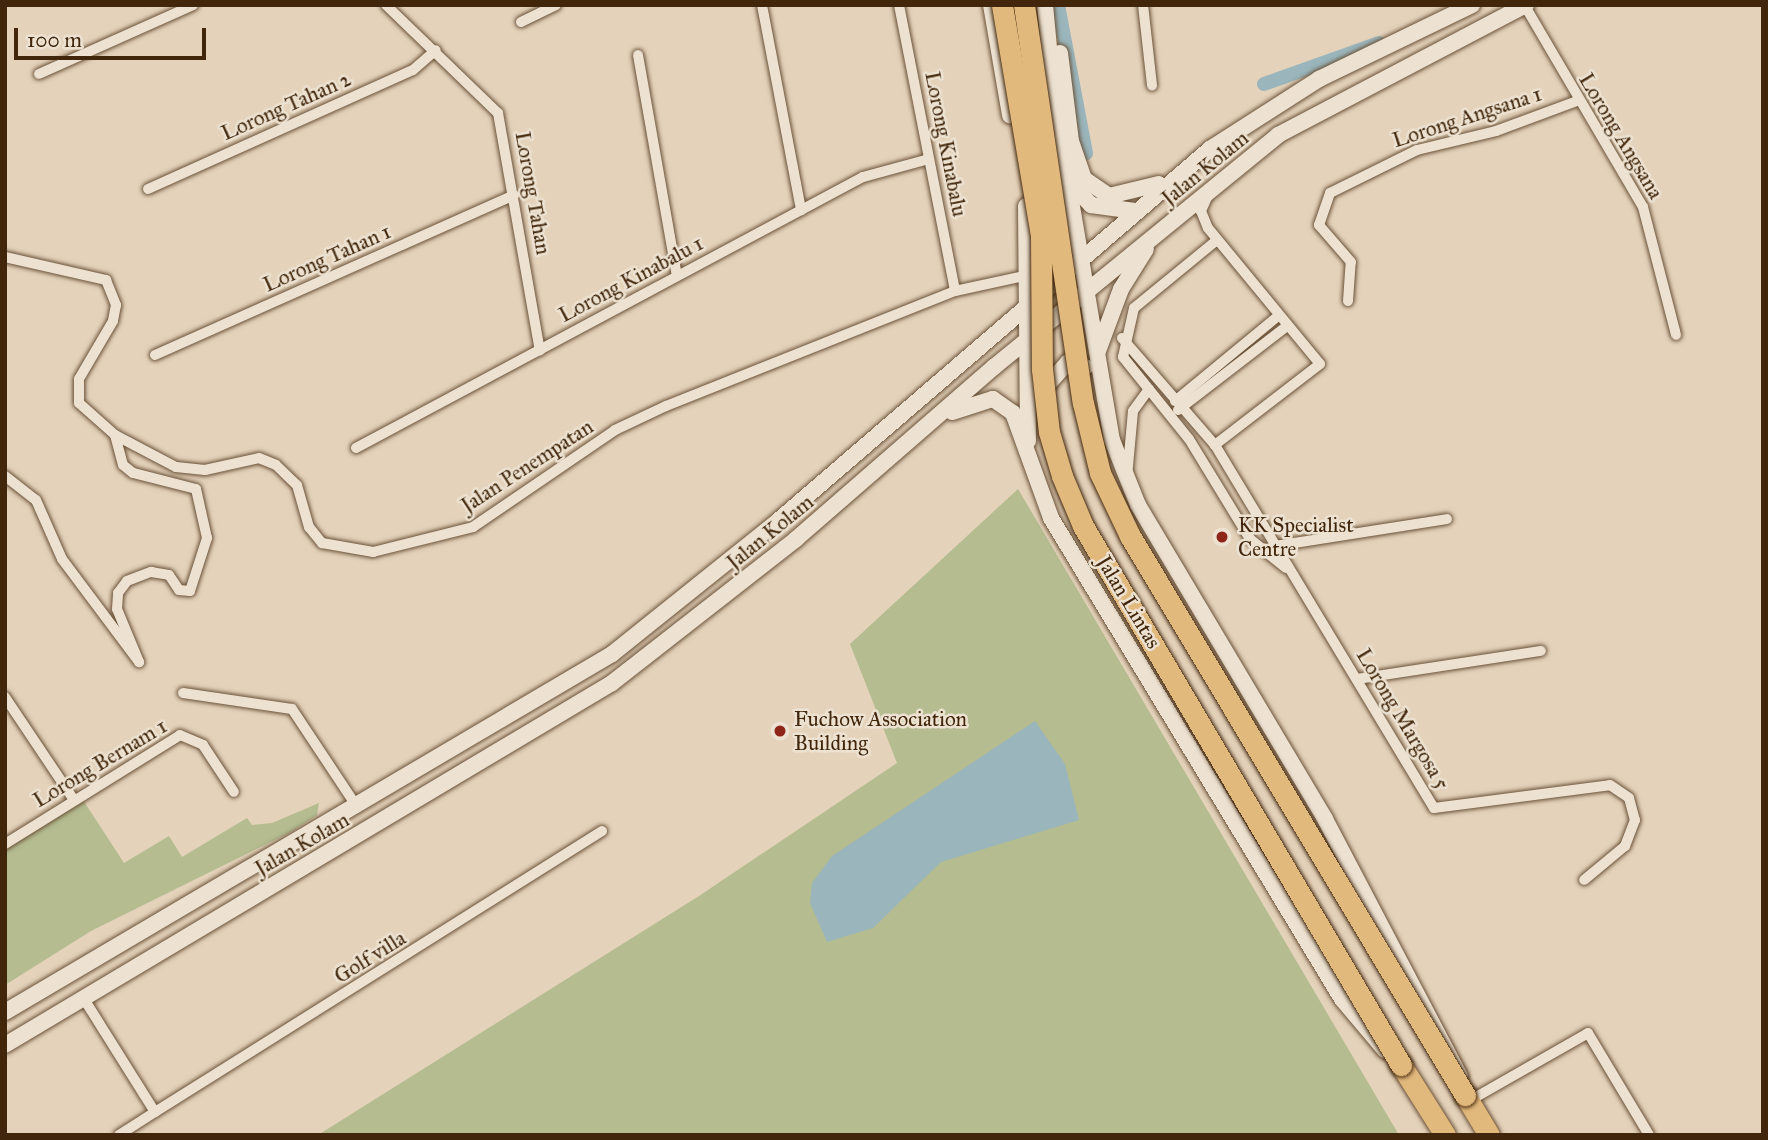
<!DOCTYPE html>
<style>
body{margin:0}
#map{position:relative;width:1768px;height:1140px;overflow:hidden;background:#e4d2ba;font-family:"IM FELL Great Primer",serif}
div>[style]{position:absolute}
.green>*{inset:0;background:#b4bc90}
.water>*{inset:0;background:#9ab5bb}
.canal>*{height:14px;margin:-7px;padding:0 7px;transform-origin:7px;border-radius:7px;background:#9ab5bb}
.roads{filter:drop-shadow(0 0 2px #6a5137) drop-shadow(0 0 2px #6a5137)}
.street>*{height:10px;margin:-5px;padding:0 5px;transform-origin:5px;border-radius:5px;background:#ede2d2}
.secondary>*{height:16px;margin:-8px;padding:0 8px;transform-origin:8px;border-radius:8px;background:#ede2d2}
.highway>*{height:21px;margin:-10.5px;padding:0 10.5px;transform-origin:10.5px;border-radius:10.5px;background:#e2b97d}
.bridges{filter:drop-shadow(0 0 2px #41260b) drop-shadow(0 0 2px #41260b)}
.highway-bridge>*{height:21px;margin:-10.5px;padding:0 10.5px;transform-origin:10.5px;border-radius:10.5px;background:#e2b97d}
.dots>*{width:19px;height:19px;translate:-50% -50%;box-sizing:border-box;border:4px solid #ede2d2;border-radius:50%}
span{translate:-50% -50%;white-space:nowrap;text-align:center;line-height:1.15;-webkit-text-stroke:5px #ede2d2;paint-order:stroke}
.street-label{font-size:21px;color:#41260b}
.poi-label{font-size:21px;color:#41260b}
.left{translate:0 -50%;text-align:left}
.frame{position:absolute;inset:0;border:7px solid #41260b;pointer-events:none}
.scale{position:absolute;left:14px;top:28px;width:192px;height:32px;box-sizing:border-box;border:4px solid #41260b;border-top:0;padding-left:9px;font-size:21px;line-height:24px;white-space:nowrap;color:#41260b;-webkit-text-stroke:5px #ede2d2;paint-order:stroke}
</style>
<div id="map">
<div class="green">
<i style="clip-path:polygon(1018px 489px,1399px 1135px,318px 1135px,699px 896px,897px 763px,850px 644px)"></i>
<i style="clip-path:polygon(83px 800px,124px 863px,169px 836px,182px 857px,247px 818px,252px 825px,272px 823px,319px 803px,317px 815px,289px 833px,91px 931px,5px 985px,5px 850px)"></i>
</div>
<div class="water">
<i style="clip-path:polygon(1035px 721px,1065px 764px,1079px 820px,941px 862px,873px 928px,827px 942px,810px 903px,812px 883px,832px 856px)"></i>
</div>
<div class="canal">
<i style="left:1058px;top:5px;width:151px;rotate:79.3deg"></i>
<i style="left:1264px;top:84px;width:122px;rotate:-19.6deg"></i>
</div>
<div class="roads">
<div class="street">
<i style="left:386px;top:5px;width:156px;rotate:44deg"></i>
<i style="left:498px;top:113px;width:241px;rotate:80deg"></i>
<i style="left:762px;top:5px;width:209px;rotate:79.2deg"></i>
<i style="left:899px;top:5px;width:291px;rotate:78.9deg"></i>
<i style="left:1143px;top:5px;width:81px;rotate:83.6deg"></i>
<i style="left:1525px;top:6px;width:233px;rotate:59.6deg"></i>
<i style="left:1643px;top:207px;width:132px;rotate:75.5deg"></i>
<i style="left:521px;top:22px;width:39px;rotate:-26deg"></i>
<i style="left:638px;top:55px;width:224px;rotate:80deg"></i>
<i style="left:39px;top:74px;width:169px;rotate:-24.1deg"></i>
<i style="left:148px;top:189px;width:290px;rotate:-24.2deg"></i>
<i style="left:413px;top:70px;width:30px;rotate:-41deg"></i>
<i style="left:1209px;top:193px;width:20px;rotate:114deg"></i>
<i style="left:1201px;top:211px;width:18px;rotate:68deg"></i>
<i style="left:1208px;top:228px;width:176px;rotate:50.5deg"></i>
<i style="left:1320px;top:364px;width:133px;rotate:142.4deg"></i>
<i style="left:1217px;top:240px;width:107px;rotate:140.7deg"></i>
<i style="left:1134px;top:308px;width:50px;rotate:102.7deg"></i>
<i style="left:1123px;top:357px;width:105px;rotate:51.2deg"></i>
<i style="left:1189px;top:439px;width:117px;rotate:58.6deg"></i>
<i style="left:1250px;top:539px;width:46px;rotate:38.9deg"></i>
<i style="left:5px;top:257px;width:104px;rotate:12.8deg"></i>
<i style="left:106px;top:280px;width:27px;rotate:68deg"></i>
<i style="left:116px;top:305px;width:16px;rotate:101deg"></i>
<i style="left:113px;top:321px;width:67px;rotate:120.4deg"></i>
<i style="left:79px;top:379px;width:24px;rotate:90deg"></i>
<i style="left:79px;top:403px;width:48px;rotate:41.6deg"></i>
<i style="left:115px;top:435px;width:69px;rotate:27.7deg"></i>
<i style="left:176px;top:467px;width:29px;rotate:6deg"></i>
<i style="left:205px;top:470px;width:55px;rotate:-12.5deg"></i>
<i style="left:259px;top:458px;width:18px;rotate:22deg"></i>
<i style="left:276px;top:465px;width:29px;rotate:44deg"></i>
<i style="left:297px;top:485px;width:44px;rotate:74.1deg"></i>
<i style="left:309px;top:527px;width:21px;rotate:51deg"></i>
<i style="left:322px;top:543px;width:52px;rotate:10deg"></i>
<i style="left:373px;top:552px;width:103px;rotate:-14deg"></i>
<i style="left:473px;top:527px;width:172px;rotate:-34.3deg"></i>
<i style="left:615px;top:430px;width:56px;rotate:-25.2deg"></i>
<i style="left:666px;top:406px;width:311px;rotate:-21.7deg"></i>
<i style="left:955px;top:291px;width:76px;rotate:-12.2deg"></i>
<i style="left:1348px;top:301px;width:39px;rotate:-86deg"></i>
<i style="left:1351px;top:262px;width:49px;rotate:-130.9deg"></i>
<i style="left:1319px;top:225px;width:34px;rotate:-71deg"></i>
<i style="left:1330px;top:193px;width:97px;rotate:-26.3deg"></i>
<i style="left:1417px;top:150px;width:81px;rotate:-13.5deg"></i>
<i style="left:1496px;top:131px;width:86px;rotate:-20.3deg"></i>
<i style="left:1122px;top:338px;width:142px;rotate:49deg"></i>
<i style="left:1215px;top:445px;width:424px;rotate:58.9deg"></i>
<i style="left:1434px;top:808px;width:177px;rotate:-7.4deg"></i>
<i style="left:1610px;top:785px;width:23px;rotate:34deg"></i>
<i style="left:1629px;top:798px;width:23px;rotate:75deg"></i>
<i style="left:1635px;top:820px;width:28px;rotate:111deg"></i>
<i style="left:1625px;top:846px;width:53px;rotate:140.3deg"></i>
<i style="left:155px;top:355px;width:393px;rotate:-24deg"></i>
<i style="left:1175px;top:401px;width:134px;rotate:-39.5deg"></i>
<i style="left:1178px;top:410px;width:138px;rotate:-37.6deg"></i>
<i style="left:356px;top:448px;width:575px;rotate:-28.13deg"></i>
<i style="left:863px;top:177px;width:68px;rotate:-15.3deg"></i>
<i style="left:5px;top:476px;width:39px;rotate:38deg"></i>
<i style="left:36px;top:500px;width:64px;rotate:66.2deg"></i>
<i style="left:62px;top:559px;width:129px;rotate:53.2deg"></i>
<i style="left:139px;top:662px;width:57px;rotate:-112.5deg"></i>
<i style="left:117px;top:609px;width:16px;rotate:-86deg"></i>
<i style="left:118px;top:593px;width:15px;rotate:-53deg"></i>
<i style="left:127px;top:581px;width:26px;rotate:-21deg"></i>
<i style="left:151px;top:572px;width:18px;rotate:9deg"></i>
<i style="left:169px;top:575px;width:18px;rotate:56deg"></i>
<i style="left:179px;top:590px;width:11px;rotate:5deg"></i>
<i style="left:190px;top:591px;width:56px;rotate:-72.2deg"></i>
<i style="left:207px;top:538px;width:50px;rotate:-102.7deg"></i>
<i style="left:196px;top:489px;width:65px;rotate:-165.7deg"></i>
<i style="left:133px;top:473px;width:13px;rotate:-141deg"></i>
<i style="left:123px;top:465px;width:31px;rotate:-105deg"></i>
<i style="left:1127px;top:477px;width:66px;rotate:-84.8deg"></i>
<i style="left:1133px;top:411px;width:27px;rotate:-54deg"></i>
<i style="left:1275px;top:546px;width:174px;rotate:-8.9deg"></i>
<i style="left:1357px;top:679px;width:186px;rotate:-8.7deg"></i>
<i style="left:183px;top:693px;width:110px;rotate:8.4deg"></i>
<i style="left:292px;top:709px;width:118px;rotate:56.4deg"></i>
<i style="left:5px;top:697px;width:124px;rotate:56.2deg"></i>
<i style="left:5px;top:844px;width:206px;rotate:-31.9deg"></i>
<i style="left:180px;top:735px;width:25px;rotate:23deg"></i>
<i style="left:203px;top:745px;width:56px;rotate:56.6deg"></i>
<i style="left:84px;top:999px;width:133px;rotate:57.9deg"></i>
<i style="left:155px;top:1112px;width:528px;rotate:-32.15deg"></i>
<i style="left:1469px;top:1101px;width:137px;rotate:-29.7deg"></i>
<i style="left:1588px;top:1033px;width:119px;rotate:59.1deg"></i>
<i style="left:119px;top:1135px;width:43px;rotate:-32.6deg"></i>
</div>
<div class="secondary">
<i style="left:991px;top:5px;width:112px;rotate:80.2deg"></i>
<i style="left:1045px;top:5px;width:96px;rotate:84.6deg"></i>
<i style="left:1054px;top:101px;width:344px;rotate:80.3deg"></i>
<i style="left:1112px;top:440px;width:70px;rotate:68.2deg"></i>
<i style="left:1138px;top:505px;width:365px;rotate:59.2deg"></i>
<i style="left:1325px;top:819px;width:290px;rotate:62.3deg"></i>
<i style="left:1060px;top:53px;width:89px;rotate:82.9deg"></i>
<i style="left:1071px;top:141px;width:40px;rotate:71.1deg"></i>
<i style="left:1084px;top:179px;width:30px;rotate:34deg"></i>
<i style="left:1109px;top:196px;width:51px;rotate:-13.5deg"></i>
<i style="left:1067px;top:180px;width:35px;rotate:46deg"></i>
<i style="left:1091px;top:205px;width:44px;rotate:7.8deg"></i>
<i style="left:1026px;top:206px;width:235px;rotate:89.5deg"></i>
<i style="left:1098px;top:351px;width:66px;rotate:-69.6deg"></i>
<i style="left:1121px;top:289px;width:47px;rotate:-58deg"></i>
<i style="left:1042px;top:391px;width:39px;rotate:-48deg"></i>
<i style="left:1068px;top:362px;width:18px;rotate:16deg"></i>
<i style="left:952px;top:412px;width:43px;rotate:-17.6deg"></i>
<i style="left:993px;top:399px;width:24px;rotate:35deg"></i>
<i style="left:1013px;top:413px;width:112px;rotate:70.1deg"></i>
<i style="left:1051px;top:518px;width:562px;rotate:58.83deg"></i>
<i style="left:1342px;top:999px;width:67px;rotate:49.9deg"></i>
<i style="left:5px;top:1012px;width:705px;rotate:-30.53deg"></i>
<i style="left:612px;top:654px;width:214px;rotate:-38.7deg"></i>
<i style="left:779px;top:520px;width:569px;rotate:-40.72deg"></i>
<i style="left:1210px;top:149px;width:130px;rotate:-32.7deg"></i>
<i style="left:1319px;top:79px;width:170px;rotate:-25.8deg"></i>
<i style="left:5px;top:1045px;width:707px;rotate:-30.81deg"></i>
<i style="left:612px;top:683px;width:234px;rotate:-38deg"></i>
<i style="left:796px;top:539px;width:262px;rotate:-41deg"></i>
<i style="left:994px;top:367px;width:367px;rotate:-39.2deg"></i>
<i style="left:1278px;top:135px;width:280px;rotate:-27.7deg"></i>
</div>
<div class="highway">
<i style="left:1401px;top:1065px;width:83px;rotate:57.8deg"></i>
<i style="left:1465px;top:1095px;width:47px;rotate:59deg"></i>
</div>
</div>
<div class="bridges">
<div class="highway-bridge">
<i style="left:1002px;top:5px;width:233px;rotate:80.4deg"></i>
<i style="left:1041px;top:235px;width:134px;rotate:89.6deg"></i>
<i style="left:1042px;top:369px;width:63px;rotate:83.7deg"></i>
<i style="left:1049px;top:432px;width:46px;rotate:73.5deg"></i>
<i style="left:1062px;top:476px;width:54px;rotate:67.2deg"></i>
<i style="left:1083px;top:526px;width:626px;rotate:59.46deg"></i>
<i style="left:1024px;top:5px;width:402px;rotate:81.6deg"></i>
<i style="left:1083px;top:403px;width:72px;rotate:76.3deg"></i>
<i style="left:1100px;top:473px;width:70px;rotate:64.5deg"></i>
<i style="left:1130px;top:536px;width:652px;rotate:59.07deg"></i>
</div>
</div>
<div class="dots">
<i style="left:1222px;top:537px;background:#8f2418"></i>
<i style="left:780px;top:731px;background:#8f2418"></i>
</div>
<div class="street-label">
<span style="left:286px;top:106px;rotate:-24deg">Lorong Tahan 2</span>
<span style="left:1467px;top:117px;rotate:-18deg">Lorong Angsana 1</span>
<span style="left:1621px;top:136px;rotate:59deg">Lorong Angsana</span>
<span style="left:946px;top:144px;rotate:79deg">Lorong Kinabalu</span>
<span style="left:1205px;top:168px;rotate:-39deg">Jalan Kolam</span>
<span style="left:533px;top:193px;rotate:80deg">Lorong Tahan</span>
<span style="left:327px;top:258px;rotate:-24deg">Lorong Tahan 1</span>
<span style="left:631px;top:279px;rotate:-28deg">Lorong Kinabalu 1</span>
<span style="left:527px;top:466px;rotate:-33deg">Jalan Penempatan</span>
<span style="left:770px;top:532px;rotate:-39deg">Jalan Kolam</span>
<span style="left:1129px;top:602px;rotate:59deg">Jalan Lintas</span>
<span style="left:1403px;top:719px;rotate:59deg">Lorong Margosa 5</span>
<span style="left:100px;top:763px;rotate:-31deg">Lorong Bernam 1</span>
<span style="left:302px;top:844px;rotate:-30deg">Jalan Kolam</span>
<span style="left:370px;top:957px;rotate:-32deg">Golf villa</span>
</div>
<div class="poi-label">
<span class="left" style="left:1238px;top:537px">KK Specialist<br>Centre</span>
<span class="left" style="left:794px;top:731px">Fuchow Association<br>Building</span>
</div>
<div class="frame"></div>
<div class="scale">100 m</div>
</div>
